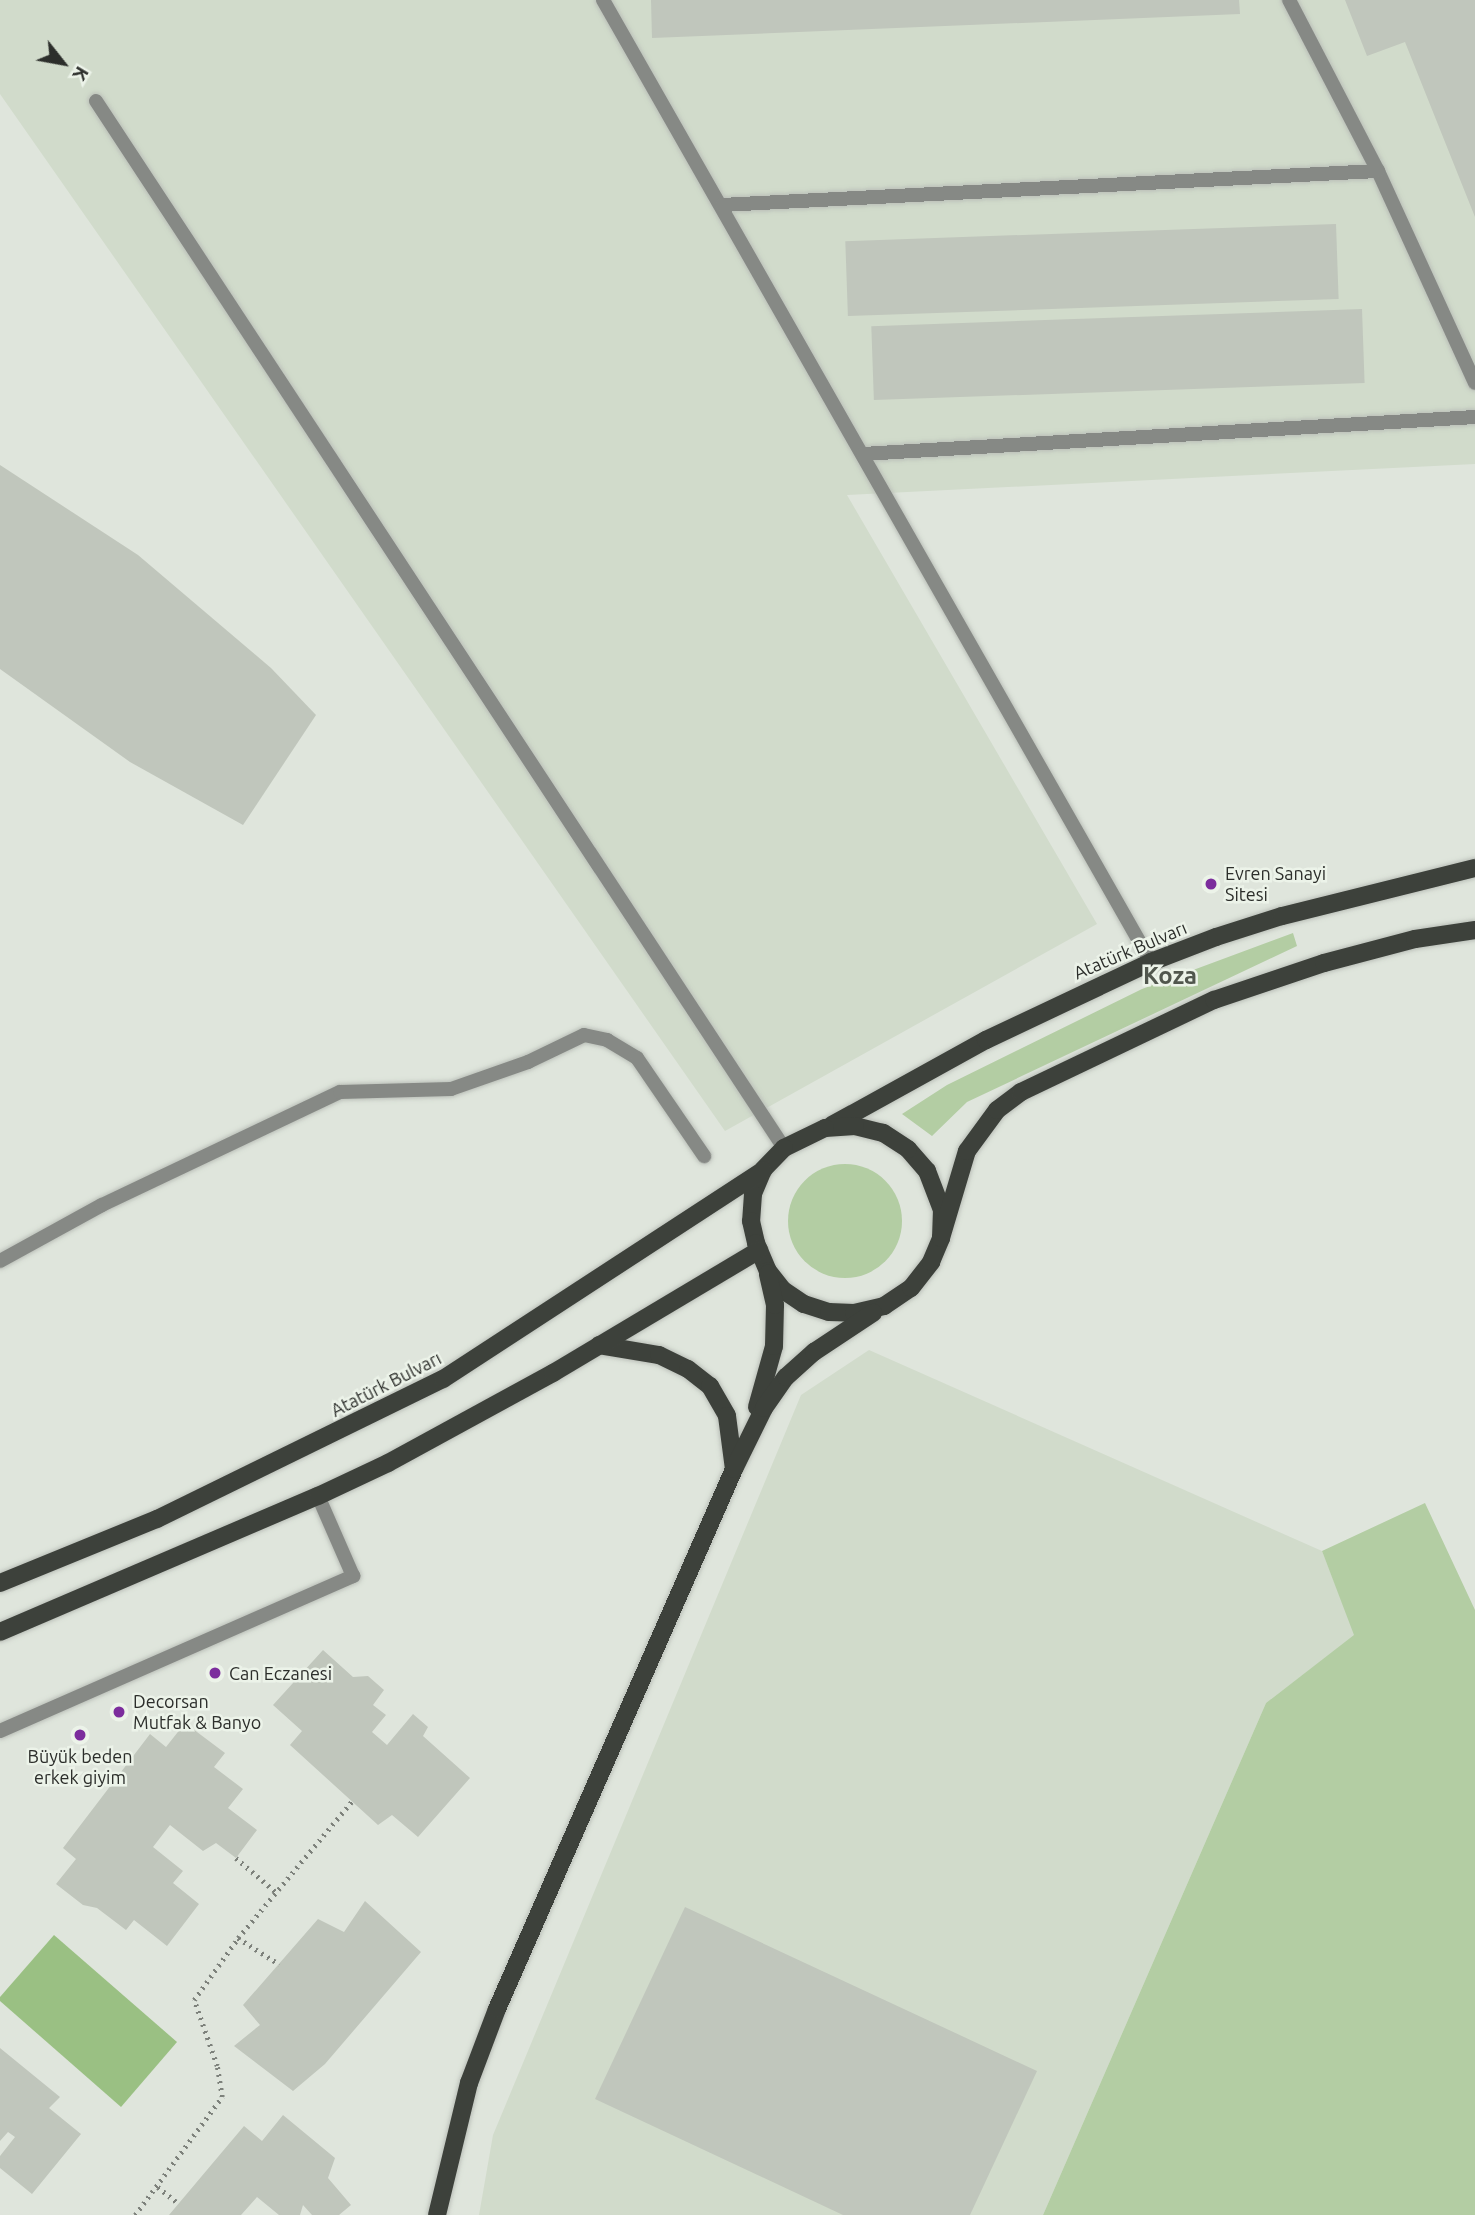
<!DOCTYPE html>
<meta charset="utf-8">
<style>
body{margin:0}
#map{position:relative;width:1475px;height:2215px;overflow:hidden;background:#dfe5dc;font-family:Ubuntu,sans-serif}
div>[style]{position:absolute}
.built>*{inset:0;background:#d1dbcb}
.green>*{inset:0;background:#b3cda3}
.round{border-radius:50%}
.water>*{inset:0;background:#9ac083}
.building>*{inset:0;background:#c0c6bc;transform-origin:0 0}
.path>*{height:4.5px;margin-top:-2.25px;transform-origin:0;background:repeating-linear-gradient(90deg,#7d817b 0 2px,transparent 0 7px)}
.roads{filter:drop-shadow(0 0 2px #bbc0b9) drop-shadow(0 0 2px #bbc0b9)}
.lane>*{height:14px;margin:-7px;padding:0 7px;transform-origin:7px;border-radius:7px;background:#868985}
.primary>*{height:18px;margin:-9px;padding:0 9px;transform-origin:9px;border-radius:9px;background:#3d413b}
.dots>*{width:19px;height:19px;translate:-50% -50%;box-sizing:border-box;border:4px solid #ecf3e9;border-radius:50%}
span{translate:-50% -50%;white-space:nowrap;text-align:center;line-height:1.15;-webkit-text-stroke:5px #ecf3e9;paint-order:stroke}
.poi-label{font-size:18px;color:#2c2e2b}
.left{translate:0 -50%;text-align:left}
.street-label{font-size:18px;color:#2c2e2b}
.district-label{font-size:24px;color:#51574e;font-weight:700}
.north{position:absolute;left:28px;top:28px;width:70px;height:70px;-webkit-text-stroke:5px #ecf3e9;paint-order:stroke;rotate:121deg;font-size:19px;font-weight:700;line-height:28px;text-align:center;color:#2c2e2b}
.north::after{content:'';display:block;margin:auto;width:24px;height:32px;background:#2c2e2b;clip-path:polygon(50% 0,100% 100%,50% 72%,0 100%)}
</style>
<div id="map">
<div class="built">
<i style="clip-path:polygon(0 0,1475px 0,1475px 464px,847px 495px,1097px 924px,725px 1131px,0 94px)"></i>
<i style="clip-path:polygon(869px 1350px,1322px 1551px,1355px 1635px,1266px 1703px,1043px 2215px,479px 2215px,493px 2135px,801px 1395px)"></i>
</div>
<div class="green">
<i style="clip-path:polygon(1293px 933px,1297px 946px,967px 1102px,932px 1136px,902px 1114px,947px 1085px,1142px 989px)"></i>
<i class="round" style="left:788px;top:1164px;width:114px;height:114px"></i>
<i style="clip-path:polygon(1425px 1503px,1475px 1610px,1475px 2215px,1043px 2215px,1266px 1703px,1354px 1635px,1322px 1551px)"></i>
</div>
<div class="water">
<i style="clip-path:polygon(54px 1935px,177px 2042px,121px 2107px,0 2001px,0 1997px)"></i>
</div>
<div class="building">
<i style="clip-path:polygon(651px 0,1239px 0,1240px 14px,652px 38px)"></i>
<i style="clip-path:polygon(1345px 0,1475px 0,1475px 217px,1405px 42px,1367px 56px)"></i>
<i style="left:1336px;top:224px;width:75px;height:491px;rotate:88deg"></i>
<i style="left:1362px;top:309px;width:74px;height:491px;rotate:88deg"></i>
<i style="clip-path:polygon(0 465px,138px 555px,271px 668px,316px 715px,243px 825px,130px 762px,0 669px)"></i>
<i style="clip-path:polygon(323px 1650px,353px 1677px,368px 1676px,384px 1690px,373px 1705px,386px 1715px,372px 1732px,387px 1745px,413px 1714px,428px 1727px,423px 1736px,470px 1778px,418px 1837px,392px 1815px,378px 1825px,290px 1745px,302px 1731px,273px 1705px)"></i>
<i style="clip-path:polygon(185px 1723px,225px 1753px,214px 1767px,243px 1789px,228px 1808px,257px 1830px,236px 1858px,216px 1843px,203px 1851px,170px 1825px,153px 1847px,183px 1871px,173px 1883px,199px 1904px,167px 1946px,134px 1920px,126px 1930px,97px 1908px,83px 1905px,56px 1884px,76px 1859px,63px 1848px,150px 1734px,166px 1747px)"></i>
<i style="clip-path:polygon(365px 1901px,421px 1952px,325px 2064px,293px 2091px,234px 2046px,260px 2025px,243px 2005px,318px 1919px,344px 1932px)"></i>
<i style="clip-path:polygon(685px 1907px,1037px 2071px,970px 2215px,843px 2215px,595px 2099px)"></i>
<i style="clip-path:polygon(0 2048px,60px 2097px,49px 2108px,81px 2134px,32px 2194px,0 2168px,0 2156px,15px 2137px,8px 2132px,0 2141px)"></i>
<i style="clip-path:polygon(283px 2115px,335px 2158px,328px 2178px,351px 2205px,339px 2215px,312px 2215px,303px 2205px,300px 2215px,279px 2215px,257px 2197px,241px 2215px,169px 2215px,244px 2126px,262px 2141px)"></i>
</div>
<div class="path">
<i style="left:236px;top:1858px;width:52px;rotate:40.4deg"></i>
<i style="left:238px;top:1938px;width:49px;rotate:32.4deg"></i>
<i style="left:158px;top:2187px;width:26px;rotate:39deg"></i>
<i style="left:135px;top:2215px;width:147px;rotate:-53.6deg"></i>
<i style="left:222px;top:2097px;width:31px;rotate:-99deg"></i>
<i style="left:217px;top:2066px;width:70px;rotate:-109.2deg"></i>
<i style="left:194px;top:2000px;width:76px;rotate:-54.6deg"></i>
<i style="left:238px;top:1938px;width:178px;rotate:-50.2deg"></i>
</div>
<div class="roads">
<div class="lane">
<i style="left:603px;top:0;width:1107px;rotate:60.33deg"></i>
<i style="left:1289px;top:0;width:193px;rotate:62.5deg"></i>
<i style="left:1378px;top:171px;width:233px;rotate:65.4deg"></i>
<i style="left:96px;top:101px;width:1253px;rotate:56.69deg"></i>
<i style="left:722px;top:205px;width:657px;rotate:-2.97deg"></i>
<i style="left:863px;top:454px;width:613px;rotate:-3.46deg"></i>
<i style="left:0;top:1261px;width:116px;rotate:-28.8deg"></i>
<i style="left:102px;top:1205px;width:263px;rotate:-25.4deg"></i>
<i style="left:340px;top:1092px;width:111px;rotate:-1.5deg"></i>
<i style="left:451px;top:1089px;width:82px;rotate:-19.3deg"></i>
<i style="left:528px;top:1062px;width:62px;rotate:-25.7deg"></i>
<i style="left:584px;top:1035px;width:24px;rotate:12deg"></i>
<i style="left:607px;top:1040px;width:35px;rotate:31deg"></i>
<i style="left:637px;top:1058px;width:119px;rotate:55.6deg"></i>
<i style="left:0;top:1731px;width:386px;rotate:-23.7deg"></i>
<i style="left:353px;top:1576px;width:87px;rotate:-113.6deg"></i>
</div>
<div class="primary">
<i style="left:832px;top:1125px;width:176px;rotate:-28.9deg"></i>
<i style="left:986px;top:1040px;width:183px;rotate:-25.3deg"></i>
<i style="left:1151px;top:962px;width:70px;rotate:-21deg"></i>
<i style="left:1216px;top:937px;width:69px;rotate:-17.7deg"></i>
<i style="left:1282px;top:916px;width:199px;rotate:-14deg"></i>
<i style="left:941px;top:1238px;width:28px;rotate:-88deg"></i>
<i style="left:942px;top:1210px;width:42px;rotate:-111deg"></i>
<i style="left:927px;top:1171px;width:29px;rotate:-131deg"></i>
<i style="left:908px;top:1149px;width:30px;rotate:-147deg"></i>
<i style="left:883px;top:1133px;width:29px;rotate:-166deg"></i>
<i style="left:855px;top:1126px;width:30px;rotate:176deg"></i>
<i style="left:825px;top:1128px;width:46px;rotate:154deg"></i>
<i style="left:784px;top:1148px;width:30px;rotate:134deg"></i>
<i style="left:763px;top:1170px;width:26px;rotate:113deg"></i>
<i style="left:753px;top:1194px;width:27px;rotate:94deg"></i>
<i style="left:751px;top:1221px;width:23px;rotate:77deg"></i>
<i style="left:756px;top:1243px;width:30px;rotate:67deg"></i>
<i style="left:768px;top:1271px;width:24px;rotate:52deg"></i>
<i style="left:783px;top:1290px;width:25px;rotate:34deg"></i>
<i style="left:804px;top:1304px;width:26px;rotate:18deg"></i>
<i style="left:829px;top:1312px;width:25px;rotate:2deg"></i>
<i style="left:854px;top:1313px;width:31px;rotate:-13deg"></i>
<i style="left:884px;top:1306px;width:32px;rotate:-34deg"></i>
<i style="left:911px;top:1288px;width:33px;rotate:-52deg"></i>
<i style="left:931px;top:1262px;width:26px;rotate:-67deg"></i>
<i style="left:941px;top:1238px;width:91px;rotate:-73.4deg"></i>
<i style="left:967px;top:1151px;width:51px;rotate:-53.8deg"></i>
<i style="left:997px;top:1110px;width:30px;rotate:-37deg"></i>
<i style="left:1021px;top:1092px;width:214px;rotate:-25.5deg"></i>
<i style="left:1214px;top:1000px;width:116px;rotate:-18.6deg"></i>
<i style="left:1324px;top:963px;width:94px;rotate:-14.8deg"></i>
<i style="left:1415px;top:939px;width:61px;rotate:-8.5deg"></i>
<i style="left:599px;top:1345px;width:61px;rotate:9.5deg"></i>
<i style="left:659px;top:1355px;width:32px;rotate:26deg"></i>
<i style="left:688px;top:1369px;width:28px;rotate:38deg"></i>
<i style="left:710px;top:1386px;width:34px;rotate:60deg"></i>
<i style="left:727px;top:1416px;width:53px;rotate:82.5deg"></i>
<i style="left:757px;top:1407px;width:63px;rotate:-74.4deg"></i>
<i style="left:774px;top:1346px;width:41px;rotate:-88.6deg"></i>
<i style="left:775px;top:1305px;width:32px;rotate:-103deg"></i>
<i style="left:0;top:1583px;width:170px;rotate:-22.2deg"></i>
<i style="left:157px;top:1519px;width:318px;rotate:-26.1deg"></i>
<i style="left:443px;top:1379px;width:382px;rotate:-33.1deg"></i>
<i style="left:0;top:1632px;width:346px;rotate:-23.2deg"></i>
<i style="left:318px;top:1496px;width:77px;rotate:-25.2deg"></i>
<i style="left:388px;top:1463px;width:188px;rotate:-28.6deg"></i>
<i style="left:553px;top:1373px;width:240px;rotate:-30.8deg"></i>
<i style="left:437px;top:2215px;width:136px;rotate:-76.4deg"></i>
<i style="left:469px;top:2083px;width:79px;rotate:-69.3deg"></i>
<i style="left:497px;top:2009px;width:590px;rotate:-66.3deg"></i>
<i style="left:734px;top:1469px;width:68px;rotate:-63.8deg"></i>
<i style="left:764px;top:1408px;width:38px;rotate:-55deg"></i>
<i style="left:786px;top:1377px;width:38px;rotate:-42deg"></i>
<i style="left:814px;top:1352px;width:71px;rotate:-33.5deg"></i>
</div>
</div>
<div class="dots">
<i style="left:1211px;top:884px;background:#7c2d9d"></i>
<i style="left:215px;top:1673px;background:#7c2d9d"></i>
<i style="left:119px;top:1712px;background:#7c2d9d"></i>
<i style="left:80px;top:1735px;background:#7c2d9d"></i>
</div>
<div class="poi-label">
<span class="left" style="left:1225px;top:884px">Evren Sanayi<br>Sitesi</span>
<span class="left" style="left:229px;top:1673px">Can Eczanesi</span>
<span class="left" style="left:133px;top:1712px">Decorsan<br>Mutfak &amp; Banyo</span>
<span style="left:80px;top:1767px">Büyük beden<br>erkek giyim</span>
</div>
<div class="street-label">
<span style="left:1130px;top:950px;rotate:-23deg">Atatürk Bulvarı</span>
<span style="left:386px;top:1384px;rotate:-27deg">Atatürk Bulvarı</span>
</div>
<div class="district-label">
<span style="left:1170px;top:976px">Koza</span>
</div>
<div class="north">K</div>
</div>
